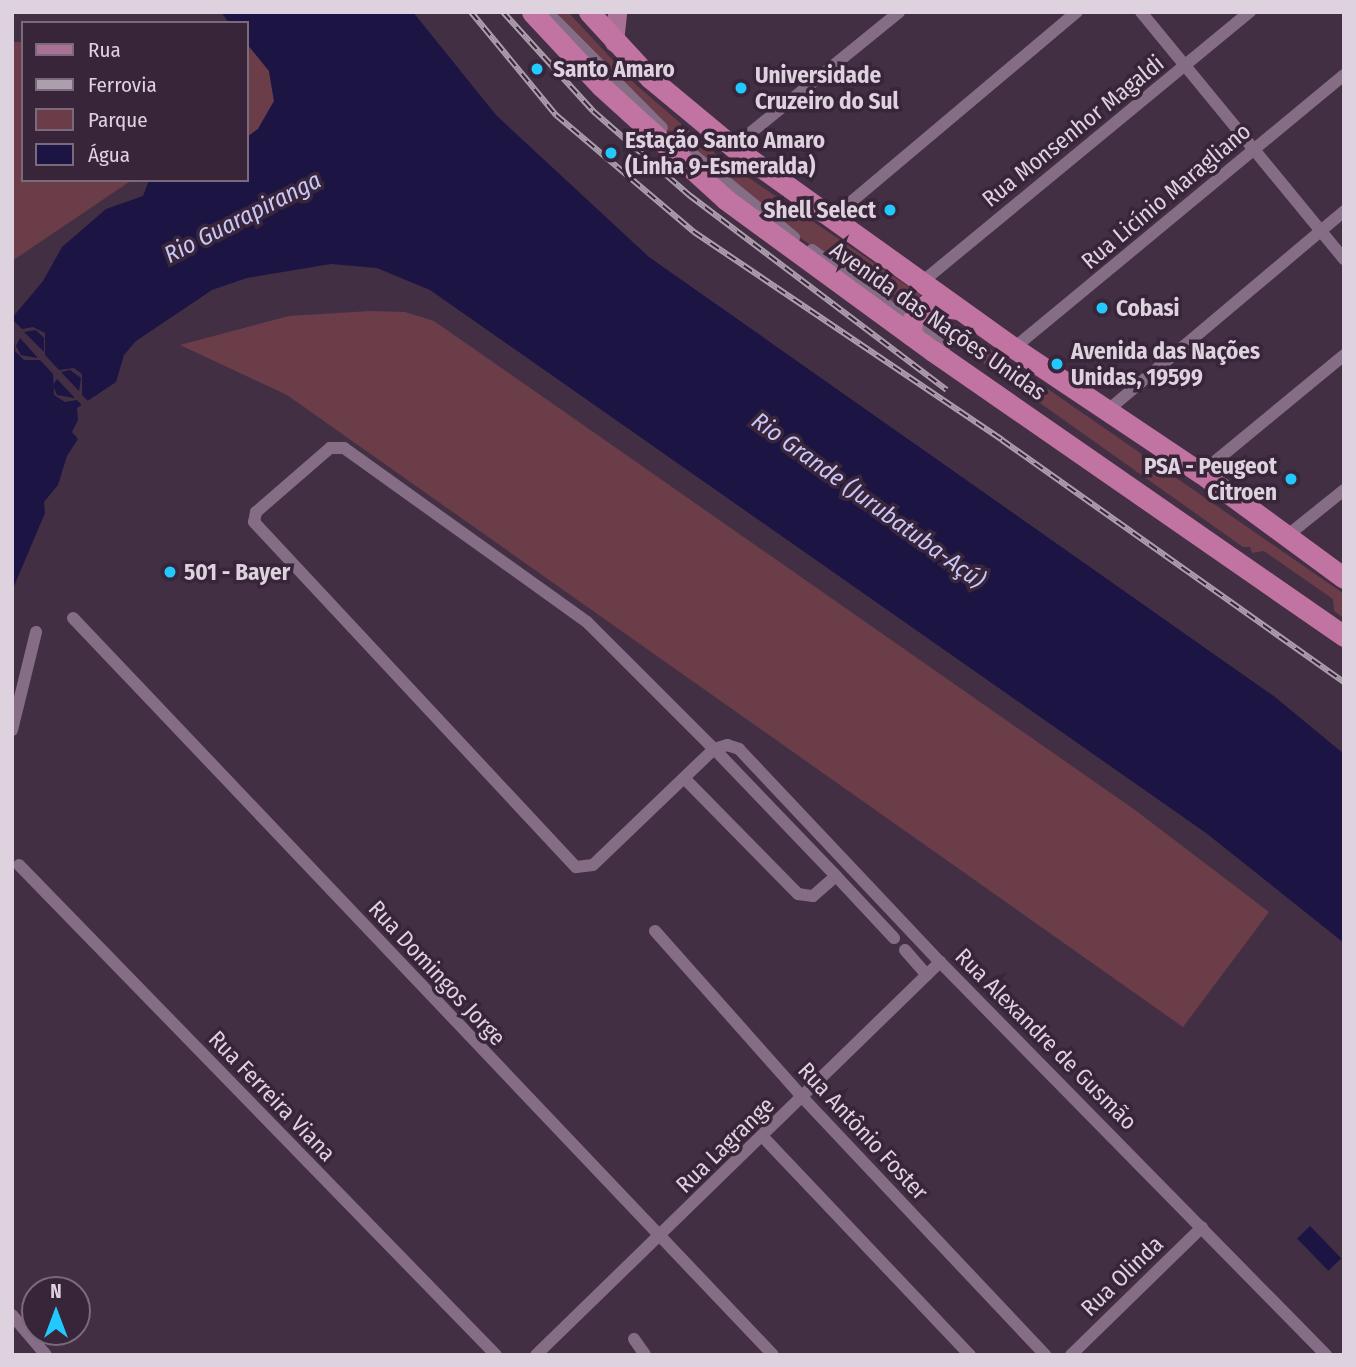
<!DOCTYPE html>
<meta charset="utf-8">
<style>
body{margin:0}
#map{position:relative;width:1356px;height:1367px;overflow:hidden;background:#432f44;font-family:"Fira Sans Condensed",sans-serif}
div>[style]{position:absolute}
.green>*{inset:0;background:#6b3d49}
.water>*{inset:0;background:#1c1443;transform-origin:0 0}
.pier>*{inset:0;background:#432f44}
.street>*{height:12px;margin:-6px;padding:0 6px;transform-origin:6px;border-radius:6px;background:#846d85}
.primary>*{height:19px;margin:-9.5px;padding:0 9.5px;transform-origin:9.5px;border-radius:9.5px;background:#a97196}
.highway>*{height:21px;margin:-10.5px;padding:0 10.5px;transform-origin:10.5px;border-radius:10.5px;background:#c173a1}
.rail>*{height:6px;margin-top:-3px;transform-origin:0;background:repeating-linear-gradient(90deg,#38253a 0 10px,#ad9eae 0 20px);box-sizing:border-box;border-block:2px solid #ad9eae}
.dots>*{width:19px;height:19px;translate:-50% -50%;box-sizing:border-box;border:4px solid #38253a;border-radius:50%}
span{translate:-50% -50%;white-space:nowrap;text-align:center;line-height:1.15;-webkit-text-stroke:7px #38253a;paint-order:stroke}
.poi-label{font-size:23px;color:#dfd2df;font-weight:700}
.left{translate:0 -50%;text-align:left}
.right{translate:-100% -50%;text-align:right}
.street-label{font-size:23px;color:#dfd2df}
.water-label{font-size:24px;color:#c8c7f8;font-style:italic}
.frame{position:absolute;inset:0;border:14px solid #dfd2df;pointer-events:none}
.legend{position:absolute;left:21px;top:21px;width:228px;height:161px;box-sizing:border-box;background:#38253a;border:2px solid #7b6a7c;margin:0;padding:9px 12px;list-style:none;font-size:21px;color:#dfd2df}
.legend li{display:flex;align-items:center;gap:14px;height:35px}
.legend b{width:35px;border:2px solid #7b6a7c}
.north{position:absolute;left:21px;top:1276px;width:70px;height:70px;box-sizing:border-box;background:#38253a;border:2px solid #7b6a7c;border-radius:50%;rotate:0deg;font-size:19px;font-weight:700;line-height:28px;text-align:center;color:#dfd2df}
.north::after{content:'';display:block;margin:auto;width:24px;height:32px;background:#22c9fe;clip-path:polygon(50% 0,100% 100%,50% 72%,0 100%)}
</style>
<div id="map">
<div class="green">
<i style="clip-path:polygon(550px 12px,568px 12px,634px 83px,724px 161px,921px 295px,904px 310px,776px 221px,673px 136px)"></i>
<i style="clip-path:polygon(12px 42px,23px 42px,23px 180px,132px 180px,12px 261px)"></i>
<i style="clip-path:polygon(247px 44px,269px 71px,274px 101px,258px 129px,247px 137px)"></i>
<i style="clip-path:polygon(370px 311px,405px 312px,434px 321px,1135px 810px,1269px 912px,1183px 1027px,287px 395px,180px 345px,289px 316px)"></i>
<i style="clip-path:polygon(938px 313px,1344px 594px,1344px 618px,1334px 611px,1333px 599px,1264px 551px,1252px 553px,1250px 547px,1243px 547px,926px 322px,925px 315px)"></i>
</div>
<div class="water">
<i style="clip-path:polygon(221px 12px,413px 12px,496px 115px,649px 257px,1275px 697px,1344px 754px,1344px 943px,1206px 833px,430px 290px,377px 268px,331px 264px,247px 278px,212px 290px,136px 341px,124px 355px,116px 382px,77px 408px,78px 420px,72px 432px,78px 439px,67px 456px,58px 485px,44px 502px,45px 513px,12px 591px,12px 318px,43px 281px,62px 247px,106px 209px,143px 196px,149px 180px,247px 180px,247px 137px,258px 129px,274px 101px,269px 71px,247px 44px,247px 23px,229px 23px)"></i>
<i style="left:1310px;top:1226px;width:45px;height:18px;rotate:46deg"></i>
</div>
<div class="pier">
<i style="clip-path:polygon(evenodd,12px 319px,22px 329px,33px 327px,45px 333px,45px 355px,59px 370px,74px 368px,82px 374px,82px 395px,91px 404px,84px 408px,77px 400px,65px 402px,54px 395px,53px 374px,40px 360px,24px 360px,15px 351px,12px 319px,36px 330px,44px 338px,44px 352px,24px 332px,36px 330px,12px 319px,20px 338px,37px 357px,37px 358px,21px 355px,16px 346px,20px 338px,12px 319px,70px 370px,81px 378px,79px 391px,61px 372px,70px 370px,12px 319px,57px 379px,74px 397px,74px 398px,57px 395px,53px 385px,57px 379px)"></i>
</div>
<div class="street">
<i style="left:547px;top:12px;width:163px;rotate:45.2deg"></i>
<i style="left:1141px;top:12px;width:320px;rotate:50.6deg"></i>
<i style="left:681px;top:145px;width:146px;rotate:39.2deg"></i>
<i style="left:733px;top:147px;width:214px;rotate:-39.1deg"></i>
<i style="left:832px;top:218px;width:320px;rotate:-40.1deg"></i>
<i style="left:812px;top:250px;width:164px;rotate:36.3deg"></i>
<i style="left:922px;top:282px;width:425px;rotate:-39.5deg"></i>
<i style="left:1014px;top:348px;width:428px;rotate:-39.6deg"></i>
<i style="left:1108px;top:410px;width:309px;rotate:-40.1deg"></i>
<i style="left:1201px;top:473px;width:185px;rotate:-39.5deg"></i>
<i style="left:1288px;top:535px;width:72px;rotate:-38.8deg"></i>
<i style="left:73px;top:618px;width:1016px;rotate:46.47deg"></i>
<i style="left:12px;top:730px;width:101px;rotate:-76.2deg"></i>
<i style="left:684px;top:778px;width:163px;rotate:45.5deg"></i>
<i style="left:798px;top:894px;width:15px;rotate:8deg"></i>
<i style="left:813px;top:896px;width:30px;rotate:-41deg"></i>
<i style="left:836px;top:876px;width:85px;rotate:46.9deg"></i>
<i style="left:19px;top:865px;width:684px;rotate:45.77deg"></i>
<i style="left:836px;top:876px;width:176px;rotate:-133.8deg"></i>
<i style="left:714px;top:749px;width:180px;rotate:-135deg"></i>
<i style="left:587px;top:622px;width:299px;rotate:-144.4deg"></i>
<i style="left:344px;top:448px;width:14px;rotate:180deg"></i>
<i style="left:330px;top:448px;width:98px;rotate:139.1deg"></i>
<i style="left:256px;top:512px;width:10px;rotate:101deg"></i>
<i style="left:254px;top:522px;width:472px;rotate:47deg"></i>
<i style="left:576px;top:867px;width:17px;rotate:-7deg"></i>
<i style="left:593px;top:865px;width:168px;rotate:-43.8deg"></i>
<i style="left:714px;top:749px;width:14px;rotate:-17deg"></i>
<i style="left:727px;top:745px;width:13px;rotate:18deg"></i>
<i style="left:739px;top:749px;width:293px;rotate:46.7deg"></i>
<i style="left:940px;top:962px;width:551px;rotate:45.51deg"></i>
<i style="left:655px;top:931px;width:225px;rotate:48.4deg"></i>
<i style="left:804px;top:1099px;width:352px;rotate:46.7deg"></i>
<i style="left:905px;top:950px;width:33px;rotate:49deg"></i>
<i style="left:763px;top:1137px;width:301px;rotate:46.5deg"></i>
<i style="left:12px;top:1315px;width:52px;rotate:49.6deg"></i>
<i style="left:634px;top:1339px;width:19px;rotate:55deg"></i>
<i style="left:536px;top:1355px;width:564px;rotate:-44.21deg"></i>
<i style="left:1071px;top:1355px;width:183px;rotate:-44.3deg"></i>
</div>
<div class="primary">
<i style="left:614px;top:42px;width:30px;rotate:-84deg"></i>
</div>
<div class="highway">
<i style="left:532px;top:12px;width:101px;rotate:47deg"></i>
<i style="left:601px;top:86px;width:168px;rotate:42.3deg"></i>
<i style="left:725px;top:199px;width:258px;rotate:36.2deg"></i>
<i style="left:933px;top:351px;width:500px;rotate:34.74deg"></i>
<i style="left:589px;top:12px;width:90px;rotate:47.3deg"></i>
<i style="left:650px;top:78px;width:108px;rotate:39.7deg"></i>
<i style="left:733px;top:147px;width:345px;rotate:35.6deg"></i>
<i style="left:1014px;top:348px;width:225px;rotate:33.8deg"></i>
<i style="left:1201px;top:473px;width:177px;rotate:36.3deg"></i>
<i style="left:911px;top:335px;width:14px;rotate:-86deg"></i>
<i style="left:912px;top:321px;width:21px;rotate:-49deg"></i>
<i style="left:926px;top:305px;width:31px;rotate:7deg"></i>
</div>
<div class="rail">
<i style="left:471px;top:12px;width:134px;rotate:50.5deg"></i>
<i style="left:556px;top:115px;width:181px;rotate:40.3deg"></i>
<i style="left:694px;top:232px;width:372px;rotate:34deg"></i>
<i style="left:1002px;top:440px;width:419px;rotate:35.3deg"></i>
<i style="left:503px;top:12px;width:134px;rotate:47.7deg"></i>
<i style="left:593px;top:111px;width:128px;rotate:41.2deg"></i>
<i style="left:689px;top:195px;width:323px;rotate:37.1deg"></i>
</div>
<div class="dots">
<i style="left:537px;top:69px;background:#22c9fe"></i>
<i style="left:741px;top:88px;background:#22c9fe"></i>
<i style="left:611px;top:153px;background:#22c9fe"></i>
<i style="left:890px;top:210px;background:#22c9fe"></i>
<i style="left:1102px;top:308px;background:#22c9fe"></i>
<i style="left:1057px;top:364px;background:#22c9fe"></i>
<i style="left:1291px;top:479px;background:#22c9fe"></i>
<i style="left:170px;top:572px;background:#22c9fe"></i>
</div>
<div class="poi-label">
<span class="left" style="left:553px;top:69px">Santo Amaro</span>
<span class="left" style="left:755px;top:88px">Universidade<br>Cruzeiro do Sul</span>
<span class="left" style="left:625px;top:153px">Estação Santo Amaro<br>(Linha 9-Esmeralda)</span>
<span class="right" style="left:876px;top:210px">Shell Select</span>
<span class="left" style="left:1116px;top:308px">Cobasi</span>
<span class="left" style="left:1071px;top:364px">Avenida das Nações<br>Unidas, 19599</span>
<span class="right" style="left:1277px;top:479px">PSA - Peugeot<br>Citroen</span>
<span class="left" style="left:184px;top:572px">501 - Bayer</span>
</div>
<div class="street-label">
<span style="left:1073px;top:131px;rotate:-39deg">Rua Monsenhor Magaldi</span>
<span style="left:1166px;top:196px;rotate:-40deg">Rua Licínio Maragliano</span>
<span style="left:938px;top:321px;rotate:35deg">Avenida das Nações Unidas</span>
<span style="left:437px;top:973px;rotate:47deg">Rua Domingos Jorge</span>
<span style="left:1046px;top:1039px;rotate:45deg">Rua Alexandre de Gusmão</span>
<span style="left:272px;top:1096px;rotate:46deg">Rua Ferreira Viana</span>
<span style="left:863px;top:1131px;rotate:47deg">Rua Antônio Foster</span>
<span style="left:725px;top:1145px;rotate:-44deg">Rua Lagrange</span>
<span style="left:1122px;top:1276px;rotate:-44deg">Rua Olinda</span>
</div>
<div class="water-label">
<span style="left:243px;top:218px;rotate:-27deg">Rio Guarapiranga</span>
<span style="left:868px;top:501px;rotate:36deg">Rio Grande (Jurubatuba-Açú)</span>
</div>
<div class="frame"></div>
<ul class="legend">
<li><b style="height:9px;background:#a97196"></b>Rua</li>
<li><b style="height:9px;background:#ad9eae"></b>Ferrovia</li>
<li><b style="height:19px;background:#6b3d49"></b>Parque</li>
<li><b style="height:19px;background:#1c1443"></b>Água</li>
</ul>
<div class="north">N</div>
</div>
